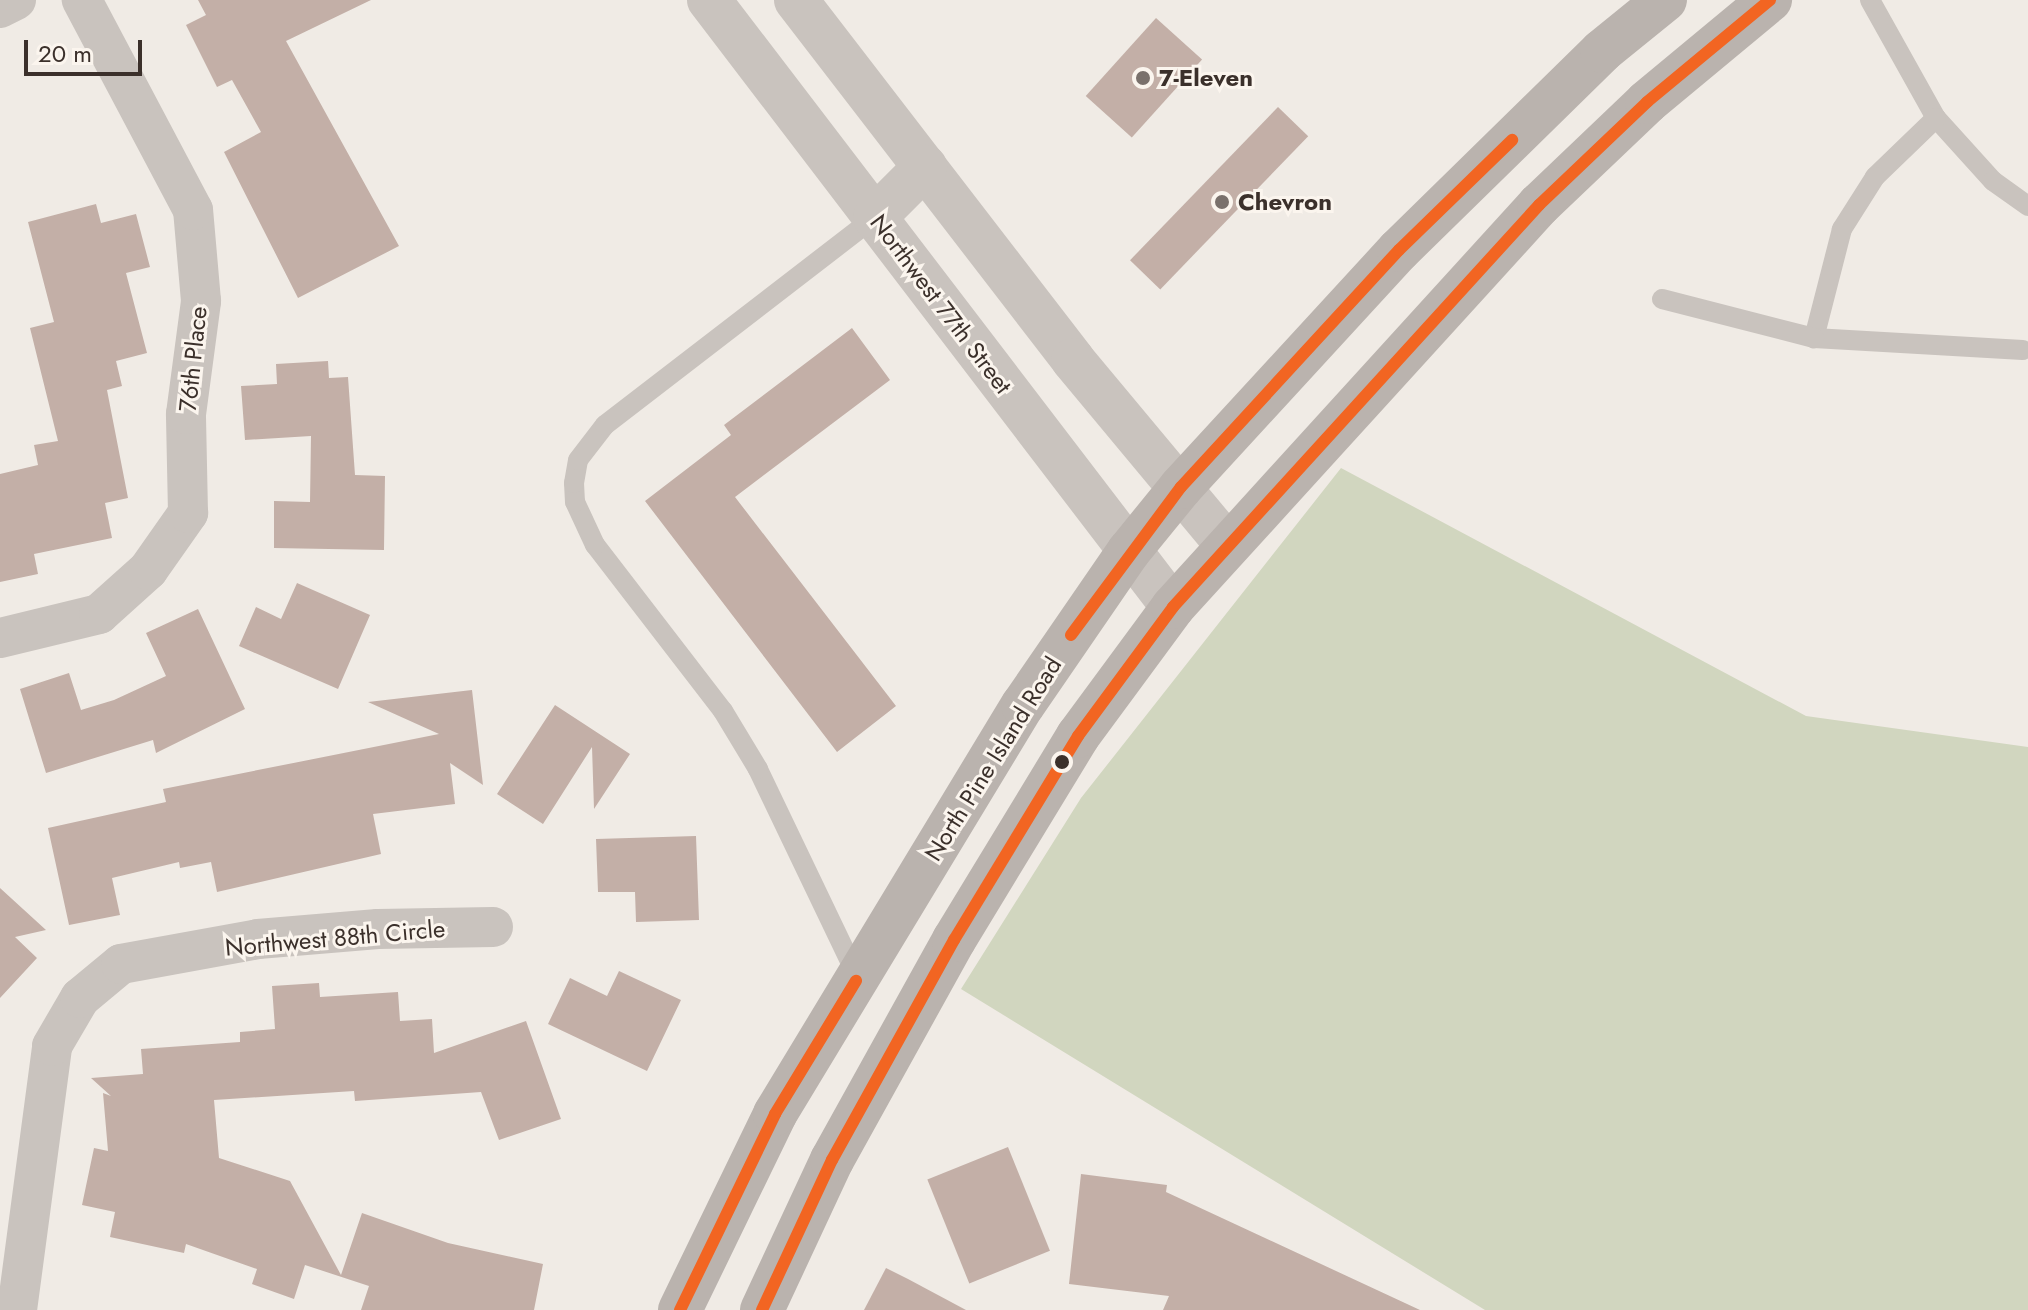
<!DOCTYPE html>
<style>
body{margin:0}
#map{position:relative;width:2028px;height:1310px;overflow:hidden;background:#f0ebe5;font-family:Jost,sans-serif}
div>[style]{position:absolute}
.green>*{inset:0;background:#d1d6bf}
.building>*{inset:0;background:#c3afa7;transform-origin:0 0}
.service>*{height:20px;margin:-10px;padding:0 10px;transform-origin:10px;border-radius:10px;background:#c9c3be}
.minor>*{height:40px;margin:-20px;padding:0 20px;transform-origin:20px;border-radius:20px;background:#c9c3be}
.tertiary>*{height:44px;margin:-22px;padding:0 22px;transform-origin:22px;border-radius:22px;background:#c9c3be}
.secondary>*{height:44px;margin:-22px;padding:0 22px;transform-origin:22px;border-radius:22px;background:#bab3ae}
.bus-1>*{height:12px;margin:-6px;padding:0 6px;transform-origin:6px;border-radius:6px;background:#f26522}
.dots>*{width:22px;height:22px;translate:-50% -50%;box-sizing:border-box;border:4px solid #fbf5ee;border-radius:50%}
span{translate:-50% -50%;white-space:nowrap;text-align:center;line-height:1.15;-webkit-text-stroke:6px #fbf5ee;paint-order:stroke}
.poi-label{font-size:24px;color:#3b302b;font-weight:700}
.left{translate:0 -50%;text-align:left}
.street-label{font-size:24px;color:#3b302b}
.scale{position:absolute;left:24px;top:40px;width:118px;height:36px;box-sizing:border-box;border:4px solid #3b302b;border-top:0;padding-left:10px;font-size:24px;line-height:28px;white-space:nowrap;color:#3b302b;-webkit-text-stroke:6px #fbf5ee;paint-order:stroke}
</style>
<div id="map">
<div class="green">
<i style="clip-path:polygon(1341px 468px,1806px 716px,2028px 747px,2028px 1310px,1485px 1310px,961px 989px,1081px 798px)"></i>
</div>
<div class="building">
<i style="clip-path:polygon(198px 0,371px 0,286px 41px,399px 246px,298px 298px,224px 152px,261px 132px,232px 80px,217px 87px,186px 25px,206px 15px)"></i>
<i style="left:1156px;top:18px;width:62px;height:105px;rotate:42deg"></i>
<i style="left:1278px;top:107px;width:42px;height:213px;rotate:44deg"></i>
<i style="clip-path:polygon(96px 204px,101px 223px,136px 214px,150px 267px,126px 273px,147px 353px,116px 361px,122px 386px,107px 390px,128px 498px,105px 503px,112px 538px,34px 554px,38px 574px,0 582px,0 474px,38px 465px,34px 445px,58px 441px,30px 328px,54px 322px,28px 222px)"></i>
<i style="clip-path:polygon(852px 328px,890px 380px,735px 497px,896px 706px,837px 752px,645px 501px,731px 435px,724px 425px)"></i>
<i style="clip-path:polygon(328px 361px,329px 378px,348px 377px,355px 475px,385px 476px,384px 550px,274px 548px,274px 501px,310px 502px,311px 436px,245px 440px,241px 386px,277px 384px,276px 364px)"></i>
<i style="clip-path:polygon(297px 583px,370px 615px,338px 689px,239px 646px,256px 607px,281px 619px)"></i>
<i style="clip-path:polygon(198px 609px,245px 709px,156px 753px,153px 740px,46px 773px,20px 689px,69px 673px,81px 710px,114px 700px,166px 676px,146px 633px)"></i>
<i style="clip-path:polygon(472px 690px,483px 785px,450px 763px,455px 804px,373px 814px,381px 854px,217px 892px,211px 862px,180px 868px,179px 862px,112px 878px,120px 915px,69px 925px,48px 828px,166px 802px,163px 789px,439px 734px,368px 702px)"></i>
<i style="clip-path:polygon(555px 705px,630px 754px,594px 809px,592px 747px,543px 824px,497px 794px)"></i>
<i style="clip-path:polygon(696px 836px,699px 920px,636px 922px,635px 892px,598px 892px,596px 839px)"></i>
<i style="clip-path:polygon(0 888px,46px 930px,15px 937px,37px 958px,0 998px)"></i>
<i style="clip-path:polygon(619px 971px,681px 1000px,647px 1071px,548px 1024px,570px 978px,607px 996px)"></i>
<i style="clip-path:polygon(319px 983px,320px 997px,398px 992px,400px 1021px,432px 1019px,434px 1053px,526px 1021px,561px 1119px,499px 1140px,481px 1092px,355px 1101px,354px 1091px,214px 1100px,219px 1158px,290px 1181px,341px 1275px,362px 1213px,448px 1243px,543px 1264px,534px 1310px,361px 1310px,369px 1286px,305px 1265px,294px 1299px,252px 1284px,257px 1269px,186px 1244px,184px 1253px,110px 1237px,115px 1212px,82px 1205px,94px 1148px,108px 1151px,103px 1093px,111px 1096px,91px 1078px,143px 1074px,141px 1049px,240px 1042px,240px 1032px,275px 1029px,272px 986px)"></i>
<i style="left:1008px;top:1147px;width:112px;height:87px;rotate:68deg"></i>
<i style="clip-path:polygon(1081px 1174px,1167px 1185px,1166px 1192px,1420px 1310px,1163px 1310px,1169px 1296px,1069px 1284px)"></i>
<i style="clip-path:polygon(886px 1268px,908px 1279px,966px 1310px,864px 1310px)"></i>
</div>
<div class="service">
<i style="left:1870px;top:0;width:135px;rotate:60.8deg"></i>
<i style="left:1936px;top:118px;width:85px;rotate:47.9deg"></i>
<i style="left:1993px;top:181px;width:43px;rotate:35.5deg"></i>
<i style="left:1936px;top:118px;width:85px;rotate:136deg"></i>
<i style="left:1875px;top:177px;width:62px;rotate:122.4deg"></i>
<i style="left:1842px;top:229px;width:113px;rotate:104.4deg"></i>
<i style="left:1814px;top:338px;width:209px;rotate:3.3deg"></i>
<i style="left:1662px;top:299px;width:157px;rotate:14.4deg"></i>
<i style="left:858px;top:978px;width:232px;rotate:-115.6deg"></i>
<i style="left:758px;top:769px;width:68px;rotate:-121.1deg"></i>
<i style="left:723px;top:711px;width:210px;rotate:-127.6deg"></i>
<i style="left:595px;top:545px;width:47px;rotate:-114.9deg"></i>
<i style="left:575px;top:502px;width:19px;rotate:-93deg"></i>
<i style="left:574px;top:483px;width:23px;rotate:-80deg"></i>
<i style="left:578px;top:460px;width:44px;rotate:-52.4deg"></i>
<i style="left:605px;top:425px;width:341px;rotate:-37.6deg"></i>
</div>
<div class="minor">
<i style="left:0;top:8px;width:18px;rotate:-27deg"></i>
<i style="left:0;top:638px;width:102px;rotate:-13.6deg"></i>
<i style="left:99px;top:614px;width:66px;rotate:-41.9deg"></i>
<i style="left:148px;top:570px;width:70px;rotate:-54.9deg"></i>
<i style="left:188px;top:513px;width:99px;rotate:-91.2deg"></i>
<i style="left:186px;top:414px;width:114px;rotate:-82.4deg"></i>
<i style="left:201px;top:301px;width:91px;rotate:-95deg"></i>
<i style="left:193px;top:210px;width:238px;rotate:-117.9deg"></i>
<i style="left:17px;top:1310px;width:266px;rotate:-82.4deg"></i>
<i style="left:52px;top:1046px;width:56px;rotate:-59.7deg"></i>
<i style="left:80px;top:998px;width:53px;rotate:-39.7deg"></i>
<i style="left:121px;top:964px;width:139px;rotate:-10.3deg"></i>
<i style="left:258px;top:939px;width:120px;rotate:-4.8deg"></i>
<i style="left:378px;top:929px;width:115px;rotate:-1deg"></i>
</div>
<div class="tertiary">
<i style="left:709px;top:0;width:764px;rotate:52.61deg"></i>
<i style="left:796px;top:0;width:454px;rotate:52.4deg"></i>
<i style="left:1073px;top:360px;width:242px;rotate:50.2deg"></i>
<i style="left:875px;top:217px;width:71px;rotate:-45deg"></i>
</div>
<div class="secondary">
<i style="left:680px;top:1310px;width:218px;rotate:-64.1deg"></i>
<i style="left:775px;top:1114px;width:478px;rotate:-58.8deg"></i>
<i style="left:1023px;top:705px;width:187px;rotate:-55.5deg"></i>
<i style="left:1129px;top:551px;width:82px;rotate:-50.9deg"></i>
<i style="left:1181px;top:487px;width:322px;rotate:-47.4deg"></i>
<i style="left:1399px;top:250px;width:284px;rotate:-44.4deg"></i>
<i style="left:1602px;top:51px;width:81px;rotate:-39deg"></i>
<i style="left:762px;top:1310px;width:166px;rotate:-65deg"></i>
<i style="left:832px;top:1160px;width:252px;rotate:-61deg"></i>
<i style="left:954px;top:940px;width:239px;rotate:-58.7deg"></i>
<i style="left:1078px;top:736px;width:160px;rotate:-53.6deg"></i>
<i style="left:1173px;top:607px;width:544px;rotate:-47.68deg"></i>
<i style="left:1539px;top:205px;width:149px;rotate:-43.6deg"></i>
<i style="left:1647px;top:102px;width:160px;rotate:-39.7deg"></i>
</div>
<div class="bus-1">
<i style="left:1071px;top:635px;width:184px;rotate:-53.4deg"></i>
<i style="left:1181px;top:487px;width:322px;rotate:-47.4deg"></i>
<i style="left:1399px;top:250px;width:158px;rotate:-44.2deg"></i>
<i style="left:680px;top:1310px;width:218px;rotate:-64.1deg"></i>
<i style="left:775px;top:1114px;width:156px;rotate:-58.7deg"></i>
<i style="left:762px;top:1310px;width:166px;rotate:-65deg"></i>
<i style="left:832px;top:1160px;width:252px;rotate:-61deg"></i>
<i style="left:954px;top:940px;width:239px;rotate:-58.7deg"></i>
<i style="left:1078px;top:736px;width:160px;rotate:-53.6deg"></i>
<i style="left:1173px;top:607px;width:544px;rotate:-47.68deg"></i>
<i style="left:1539px;top:205px;width:149px;rotate:-43.6deg"></i>
<i style="left:1647px;top:102px;width:160px;rotate:-39.7deg"></i>
</div>
<div class="dots">
<i style="left:1143px;top:78px;background:#7a716c"></i>
<i style="left:1222px;top:202px;background:#7a716c"></i>
<i style="left:1062px;top:762px;background:#3b302b"></i>
</div>
<div class="poi-label">
<span class="left" style="left:1159px;top:78px">7-Eleven</span>
<span class="left" style="left:1238px;top:202px">Chevron</span>
</div>
<div class="street-label">
<span style="left:941px;top:304px;rotate:53deg">Northwest 77th Street</span>
<span style="left:193px;top:359px;rotate:-84deg">76th Place</span>
<span style="left:993px;top:759px;rotate:-58deg">North Pine Island Road</span>
<span style="left:335px;top:938px;rotate:-5deg">Northwest 88th Circle</span>
</div>
<div class="scale">20 m</div>
</div>
